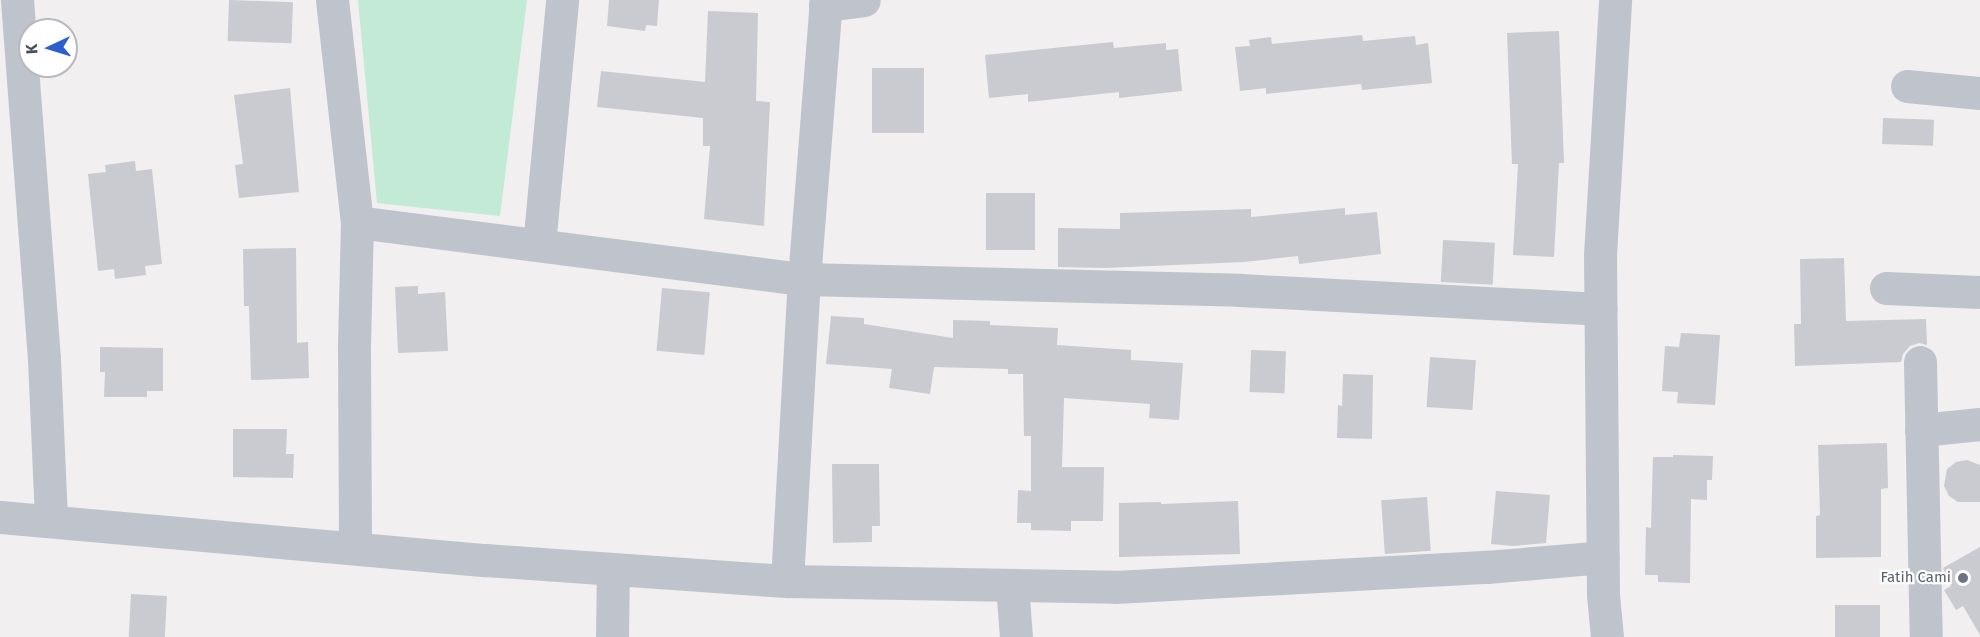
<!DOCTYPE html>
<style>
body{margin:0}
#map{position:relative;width:1980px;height:637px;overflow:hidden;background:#f1efef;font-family:"Fira Sans",sans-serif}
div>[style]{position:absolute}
.green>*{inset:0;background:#c2ead7}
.building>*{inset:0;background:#c9cbd1;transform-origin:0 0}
.minor>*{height:33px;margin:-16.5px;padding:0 16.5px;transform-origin:16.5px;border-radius:16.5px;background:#bfc4cc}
.dots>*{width:16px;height:16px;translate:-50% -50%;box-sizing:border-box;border:3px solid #fff;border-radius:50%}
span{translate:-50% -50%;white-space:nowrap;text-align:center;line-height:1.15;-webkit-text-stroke:4.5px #fff;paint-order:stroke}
.worship-label{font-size:15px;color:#5b616d}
.right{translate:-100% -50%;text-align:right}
.north{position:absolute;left:18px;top:18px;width:60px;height:60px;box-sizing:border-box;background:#fff;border:2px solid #b6b9bd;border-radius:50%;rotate:266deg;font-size:16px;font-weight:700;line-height:24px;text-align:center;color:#49505a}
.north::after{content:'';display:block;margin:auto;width:21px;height:27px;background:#2c5ece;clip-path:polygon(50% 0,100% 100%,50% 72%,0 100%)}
</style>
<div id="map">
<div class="green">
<i style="clip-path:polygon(358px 0,527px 0,500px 216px,377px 203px)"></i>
</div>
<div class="building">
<i style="left:229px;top:0;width:64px;height:41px;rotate:2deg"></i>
<i style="clip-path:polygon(609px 0,659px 0,657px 26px,646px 25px,645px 31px,607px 26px)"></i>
<i style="clip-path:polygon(708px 11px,758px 13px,756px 101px,770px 102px,764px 226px,704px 219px,710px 146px,703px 146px,703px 118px,597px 107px,601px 71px,705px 82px)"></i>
<i style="clip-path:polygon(1559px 31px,1564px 163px,1559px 163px,1554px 257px,1513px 255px,1518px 164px,1512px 164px,1507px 33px)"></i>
<i style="clip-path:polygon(1362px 35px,1363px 41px,1415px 36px,1416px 45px,1428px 43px,1432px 83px,1362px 90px,1361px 84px,1266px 94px,1266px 88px,1240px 91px,1235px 47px,1250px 46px,1249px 40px,1271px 37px,1272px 44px)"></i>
<i style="clip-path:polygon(1113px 42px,1114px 48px,1166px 43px,1166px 50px,1178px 49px,1182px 91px,1119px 98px,1119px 92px,1028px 102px,1028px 94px,989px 98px,985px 55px)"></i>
<i style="left:872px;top:68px;width:52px;height:65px"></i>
<i style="clip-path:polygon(290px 88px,299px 192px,239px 198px,235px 165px,243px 164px,234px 95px)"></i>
<i style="left:1883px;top:118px;width:51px;height:26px;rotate:2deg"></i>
<i style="clip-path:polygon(135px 161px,136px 171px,152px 169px,162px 264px,145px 266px,146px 275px,115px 279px,114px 269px,98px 271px,88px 174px,106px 172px,105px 165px)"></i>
<i style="left:986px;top:193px;width:49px;height:57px"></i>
<i style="clip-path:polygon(1345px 208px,1345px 215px,1377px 212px,1381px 254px,1299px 264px,1298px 256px,1244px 262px,1105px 268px,1058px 267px,1058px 228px,1120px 229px,1120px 213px,1251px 209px,1251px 217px)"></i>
<i style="left:1443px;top:240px;width:52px;height:42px;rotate:3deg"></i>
<i style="clip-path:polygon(296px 248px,297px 343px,308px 342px,309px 378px,251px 380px,249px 306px,244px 306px,243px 249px)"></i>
<i style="clip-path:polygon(1844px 258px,1846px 321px,1926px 319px,1927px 345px,1919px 343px,1910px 346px,1903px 354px,1901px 362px,1795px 366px,1794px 324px,1801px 324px,1800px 259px)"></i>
<i style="clip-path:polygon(418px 286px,418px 294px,445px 292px,448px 351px,398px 353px,395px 287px)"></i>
<i style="left:662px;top:288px;width:48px;height:63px;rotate:5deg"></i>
<i style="clip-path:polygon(831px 316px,864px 318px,864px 324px,953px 338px,953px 320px,990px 321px,990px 325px,1058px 328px,1057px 345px,1131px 350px,1131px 360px,1183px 363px,1179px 420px,1149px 418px,1150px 404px,1064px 398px,1062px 467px,1104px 467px,1103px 521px,1071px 521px,1071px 531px,1031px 530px,1031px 523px,1017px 523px,1018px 490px,1031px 491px,1031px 436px,1024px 436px,1023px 374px,1008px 374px,1008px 369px,934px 367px,930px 394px,889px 388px,892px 369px,826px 364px)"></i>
<i style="clip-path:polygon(1681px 333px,1720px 335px,1715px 405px,1677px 403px,1678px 392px,1662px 391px,1665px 346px,1679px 347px)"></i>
<i style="clip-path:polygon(100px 347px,163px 348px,163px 391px,147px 391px,147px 397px,104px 397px,105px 372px,100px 372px)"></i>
<i style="left:1251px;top:350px;width:35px;height:42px;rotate:2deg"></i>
<i style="left:1430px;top:357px;width:46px;height:50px;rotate:4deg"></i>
<i style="clip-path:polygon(1343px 374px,1373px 375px,1372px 439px,1337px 438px,1338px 405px,1342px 406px)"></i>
<i style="clip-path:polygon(233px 429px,287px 429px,286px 454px,294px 454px,293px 478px,233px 477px)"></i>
<i style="clip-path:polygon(1887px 443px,1888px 488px,1881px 489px,1881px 557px,1816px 558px,1816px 516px,1820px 515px,1818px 445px)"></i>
<i style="clip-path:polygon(1673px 455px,1713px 456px,1712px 480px,1707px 480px,1707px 500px,1691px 499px,1690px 583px,1658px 582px,1658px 575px,1645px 575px,1646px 527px,1651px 528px,1653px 457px,1673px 457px)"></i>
<i style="clip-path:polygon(1967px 460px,1980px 465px,1980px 502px,1958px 502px,1949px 496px,1944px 486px,1947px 469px,1956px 462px)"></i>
<i style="clip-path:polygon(832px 464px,879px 464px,880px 526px,872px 526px,872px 542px,833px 543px)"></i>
<i style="clip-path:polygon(1496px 491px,1550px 495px,1546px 543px,1513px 546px,1491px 544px)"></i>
<i style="left:1427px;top:497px;width:54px;height:46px;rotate:86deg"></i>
<i style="clip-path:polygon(1238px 501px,1240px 554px,1119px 557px,1119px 503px,1161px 502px,1161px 504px)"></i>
<i style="clip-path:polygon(1980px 547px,1980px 635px,1963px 606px,1956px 610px,1944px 590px,1951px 586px,1943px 568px)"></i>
<i style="left:131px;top:594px;width:36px;height:43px;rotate:3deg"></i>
<i style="left:1835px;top:605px;width:45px;height:32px"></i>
</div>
<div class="minor">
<i style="left:17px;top:0;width:360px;rotate:85.7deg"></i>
<i style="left:44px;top:359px;width:162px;rotate:87.5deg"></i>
<i style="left:332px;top:0;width:223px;rotate:83.6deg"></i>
<i style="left:357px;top:222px;width:127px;rotate:91.4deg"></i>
<i style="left:354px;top:349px;width:199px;rotate:89.7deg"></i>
<i style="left:825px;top:5px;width:39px;rotate:-7deg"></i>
<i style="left:1907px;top:86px;width:73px;rotate:5.5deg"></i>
<i style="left:357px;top:222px;width:451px;rotate:7.3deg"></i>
<i style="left:804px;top:279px;width:436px;rotate:1.4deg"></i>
<i style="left:1240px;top:290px;width:361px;rotate:3deg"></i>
<i style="left:539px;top:245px;width:246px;rotate:-84.6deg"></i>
<i style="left:1886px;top:288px;width:94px;rotate:2.4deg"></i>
<i style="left:1920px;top:362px;width:275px;rotate:88.8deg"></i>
<i style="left:1921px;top:430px;width:59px;rotate:-5.8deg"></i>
<i style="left:0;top:517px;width:487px;rotate:5.1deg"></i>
<i style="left:485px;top:560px;width:303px;rotate:4deg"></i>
<i style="left:787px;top:581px;width:302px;rotate:-86.8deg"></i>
<i style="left:804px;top:279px;width:280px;rotate:-85.5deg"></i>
<i style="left:787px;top:581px;width:328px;rotate:1deg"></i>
<i style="left:1115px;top:587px;width:373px;rotate:-3.1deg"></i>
<i style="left:1487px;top:567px;width:116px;rotate:-4.9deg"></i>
<i style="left:1012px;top:586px;width:51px;rotate:85.5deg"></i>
<i style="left:612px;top:637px;width:68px;rotate:-89.2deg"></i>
<i style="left:1607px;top:637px;width:42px;rotate:-95.4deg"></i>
<i style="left:1603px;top:595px;width:340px;rotate:-90.5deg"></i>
<i style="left:1600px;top:255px;width:255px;rotate:-86.6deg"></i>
</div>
<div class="dots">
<i style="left:1963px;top:578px;background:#6b7280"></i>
</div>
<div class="worship-label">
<span class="right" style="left:1951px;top:578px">Fatih Cami</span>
</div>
<div class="north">K</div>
</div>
